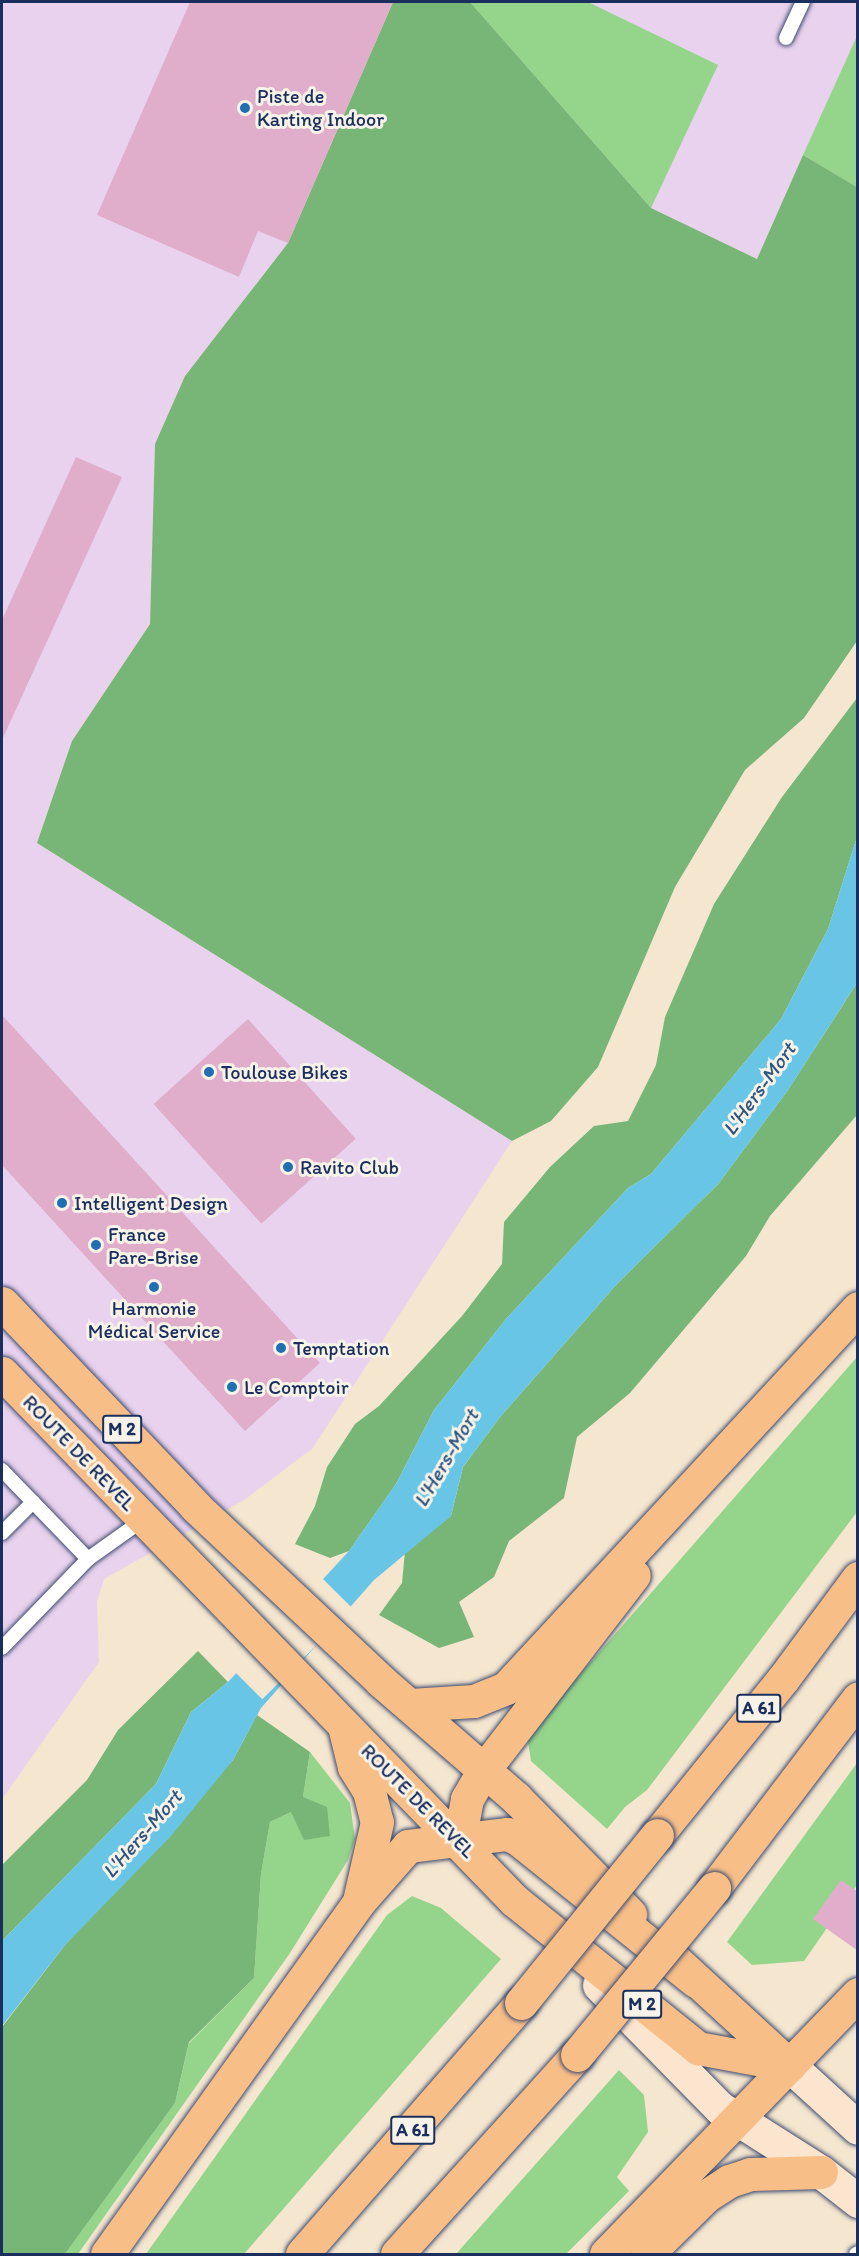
<!DOCTYPE html>
<meta charset="utf-8">
<style>
body{margin:0}
#map{position:relative;width:859px;height:2256px;overflow:hidden;background:#f4e6cf;font-family:Itim,sans-serif}
div>[style]{position:absolute}
.built>*{inset:0;background:#e8d2ee}
.green>*{inset:0;background:#95d58b}
.forest>*{inset:0;background:#78b677}
.water>*{inset:0;background:#68c5e6}
.pier>*{inset:0;background:#f4e6cf;transform-origin:0 0}
.building>*{inset:0;background:#e0aecb;transform-origin:0 0}
.roads{filter:drop-shadow(0 0 2px #3c4a6f) drop-shadow(0 0 2px #3c4a6f)}
.lane>*{height:14px;margin:-7px;padding:0 7px;transform-origin:7px;border-radius:7px;background:#fff}
.secondary>*{height:33px;margin:-16.5px;padding:0 16.5px;transform-origin:16.5px;border-radius:16.5px;background:#fce5cf}
.primary>*{height:33px;margin:-16.5px;padding:0 16.5px;transform-origin:16.5px;border-radius:16.5px;background:#f7be88}
.highway>*{height:33px;margin:-16.5px;padding:0 16.5px;transform-origin:16.5px;border-radius:16.5px;background:#f7be88}
.bridges{filter:drop-shadow(0 0 2px #3c4a6f) drop-shadow(0 0 2px #3c4a6f)}
.highway-bridge>*{height:33px;margin:-16.5px;padding:0 16.5px;transform-origin:16.5px;border-radius:16.5px;background:#f7be88}
.dots>*{width:16px;height:16px;translate:-50% -50%;box-sizing:border-box;border:3px solid #f7f3e8;border-radius:50%}
span{translate:-50% -50%;white-space:nowrap;text-align:center;line-height:1.15;-webkit-text-stroke:6px #f7f3e8;paint-order:stroke}
.shield-label span{padding:2px 4px;background:#f7f3e8;border:2px solid;border-radius:4px;-webkit-text-stroke-width:0}
.shield-label{font-size:18px;color:#1b2f5e;font-weight:700}
.poi-label{font-size:20px;color:#1b2f5e}
.left{translate:0 -50%;text-align:left}
.street-label{font-size:20px;color:#1b2f5e}
.water-label{font-size:21px;color:#2e5480;font-style:italic}
.frame{position:absolute;inset:0;border:3px solid #1b2f5e;pointer-events:none}
</style>
<div id="map">
<div class="built">
<i style="clip-path:polygon(2px 2px,393px 2px,288px 243px,185px 376px,155px 444px,150px 624px,72px 741px,37px 843px,512px 1141px,313px 1448px,244px 1500px,104px 1579px,97px 1602px,99px 1662px,2px 1799px)"></i>
<i style="clip-path:polygon(470px 2px,857px 2px,857px 187px,803px 155px,757px 259px,651px 208px)"></i>
</div>
<div class="green">
<i style="clip-path:polygon(470px 2px,588px 2px,718px 65px,651px 208px)"></i>
<i style="clip-path:polygon(857px 36px,857px 187px,803px 155px)"></i>
<i style="clip-path:polygon(857px 1357px,857px 1512px,647px 1790px,625px 1807px,607px 1829px,531px 1761px,527px 1735px)"></i>
<i style="clip-path:polygon(310px 1752px,350px 1803px,355px 1839px,348px 1860px,290px 1953px,78px 2254px,65px 2254px,175px 2103px,189px 2043px,254px 1978px,261px 1874px,270px 1822px,291px 1812px,303px 1797px)"></i>
<i style="clip-path:polygon(857px 1763px,857px 1885px,804px 1961px,752px 1965px,727px 1942px)"></i>
<i style="clip-path:polygon(412px 1896px,441px 1908px,501px 1959px,244px 2254px,146px 2254px,387px 1915px)"></i>
<i style="clip-path:polygon(619px 2070px,644px 2095px,648px 2132px,617px 2177px,629px 2191px,566px 2254px,456px 2254px)"></i>
</div>
<div class="forest">
<i style="clip-path:polygon(393px 2px,470px 2px,651px 208px,757px 259px,803px 155px,857px 187px,857px 641px,804px 718px,745px 770px,675px 887px,598px 1067px,551px 1121px,512px 1141px,37px 843px,72px 741px,150px 624px,155px 444px,185px 376px,288px 243px)"></i>
<i style="clip-path:polygon(857px 698px,857px 837px,828px 929px,781px 1019px,651px 1174px,628px 1188px,506px 1319px,434px 1410px,396px 1484px,349px 1551px,330px 1558px,295px 1544px,315px 1506px,327px 1467px,355px 1424px,379px 1406px,462px 1316px,502px 1264px,504px 1222px,550px 1167px,594px 1126px,628px 1121px,656px 1065px,665px 1017px,714px 904px,782px 797px)"></i>
<i style="clip-path:polygon(857px 983px,857px 1115px,770px 1216px,746px 1256px,630px 1393px,577px 1437px,564px 1498px,509px 1541px,494px 1577px,459px 1602px,474px 1637px,439px 1648px,379px 1615px,402px 1583px,405px 1551px,451px 1516px,463px 1467px,500px 1417px,616px 1285px,719px 1183px,788px 1090px)"></i>
<i style="clip-path:polygon(198px 1651px,228px 1682px,191px 1712px,156px 1784px,2px 1941px,2px 1865px,87px 1780px,118px 1730px)"></i>
<i style="clip-path:polygon(257px 1715px,310px 1752px,303px 1797px,327px 1807px,330px 1836px,304px 1840px,291px 1812px,270px 1822px,261px 1874px,254px 1978px,189px 2042px,175px 2103px,65px 2254px,2px 2254px,2px 2027px,65px 1945px,233px 1760px)"></i>
</div>
<div class="water">
<i style="clip-path:polygon(857px 837px,857px 983px,788px 1090px,719px 1183px,616px 1285px,500px 1417px,463px 1467px,451px 1516px,374px 1580px,261px 1708px,233px 1760px,171px 1836px,65px 1945px,2px 2026px,2px 1941px,156px 1784px,191px 1712px,228px 1682px,349px 1551px,396px 1484px,434px 1410px,506px 1319px,628px 1188px,651px 1174px,781px 1019px,828px 929px)"></i>
</div>
<div class="pier">
<i style="left:321px;top:1577px;width:45px;height:128px;rotate:45deg"></i>
</div>
<div class="building">
<i style="clip-path:polygon(190px 2px,393px 2px,288px 243px,258px 231px,239px 277px,97px 215px)"></i>
<i style="clip-path:polygon(76px 457px,122px 477px,2px 740px,2px 620px)"></i>
<i style="clip-path:polygon(2px 1015px,320px 1363px,245px 1431px,2px 1165px)"></i>
<i style="left:248px;top:1019px;width:161px;height:127px;rotate:48deg"></i>
<i style="clip-path:polygon(841px 1880px,858px 1892px,858px 1951px,813px 1919px)"></i>
</div>
<div class="roads">
<div class="lane">
<i style="left:786px;top:38px;width:40px;rotate:-65deg"></i>
<i style="left:2px;top:1470px;width:124px;rotate:46deg"></i>
<i style="left:88px;top:1559px;width:69px;rotate:-35.5deg"></i>
<i style="left:2px;top:1533px;width:44px;rotate:-45deg"></i>
<i style="left:2px;top:1648px;width:124px;rotate:-46deg"></i>
<i style="left:856px;top:2254px;width:2px;rotate:-27deg"></i>
</div>
<div class="secondary">
<i style="left:599px;top:1985px;width:173px;rotate:45.5deg"></i>
<i style="left:720px;top:2108px;width:120px;rotate:32.4deg"></i>
<i style="left:821px;top:2172px;width:47px;rotate:38.1deg"></i>
<i style="left:789px;top:2065px;width:93px;rotate:42.4deg"></i>
</div>
<div class="primary">
<i style="left:2px;top:1303px;width:282px;rotate:46.4deg"></i>
<i style="left:196px;top:1507px;width:254px;rotate:43.2deg"></i>
<i style="left:381px;top:1681px;width:179px;rotate:40.9deg"></i>
<i style="left:516px;top:1798px;width:163px;rotate:45.5deg"></i>
<i style="left:2px;top:1373px;width:736px;rotate:45.83deg"></i>
<i style="left:459px;top:1841px;width:43px;rotate:-79.2deg"></i>
<i style="left:467px;top:1799px;width:32px;rotate:-60deg"></i>
<i style="left:677px;top:1962px;width:152px;rotate:42.6deg"></i>
</div>
<div class="highway">
<i style="left:410px;top:1705px;width:64px;rotate:-3.6deg"></i>
<i style="left:474px;top:1701px;width:35px;rotate:-22deg"></i>
<i style="left:506px;top:1688px;width:518px;rotate:-47.19deg"></i>
<i style="left:344px;top:1726px;width:42px;rotate:76.3deg"></i>
<i style="left:354px;top:1767px;width:28px;rotate:58deg"></i>
<i style="left:369px;top:1791px;width:32px;rotate:76deg"></i>
<i style="left:377px;top:1822px;width:76px;rotate:102.9deg"></i>
<i style="left:483px;top:1771px;width:247px;rotate:-52.4deg"></i>
<i style="left:657px;top:1835px;width:201px;rotate:-51.1deg"></i>
<i style="left:783px;top:1679px;width:126px;rotate:-53.4deg"></i>
<i style="left:714px;top:1888px;width:238px;rotate:-52.8deg"></i>
<i style="left:515px;top:1901px;width:235px;rotate:38.8deg"></i>
<i style="left:698px;top:2048px;width:93px;rotate:10.6deg"></i>
<i style="left:107px;top:2254px;width:432px;rotate:-54.4deg"></i>
<i style="left:358px;top:1903px;width:76px;rotate:-48.7deg"></i>
<i style="left:408px;top:1846px;width:100px;rotate:-6.9deg"></i>
<i style="left:507px;top:1834px;width:12px;rotate:24deg"></i>
<i style="left:518px;top:1839px;width:228px;rotate:38.6deg"></i>
<i style="left:302px;top:2254px;width:333px;rotate:-48.9deg"></i>
<i style="left:397px;top:2254px;width:268px;rotate:-47.9deg"></i>
<i style="left:606px;top:2254px;width:362px;rotate:-45.9deg"></i>
<i style="left:647px;top:2254px;width:83px;rotate:-44.5deg"></i>
<i style="left:706px;top:2196px;width:27px;rotate:-33deg"></i>
<i style="left:729px;top:2181px;width:22px;rotate:-18deg"></i>
<i style="left:750px;top:2174px;width:71px;rotate:-1.6deg"></i>
</div>
</div>
<div class="bridges">
<div class="highway-bridge">
<i style="left:521px;top:2003px;width:216px;rotate:-51deg"></i>
<i style="left:577px;top:2055px;width:216px;rotate:-50.6deg"></i>
</div>
</div>
<div class="dots">
<i style="left:245px;top:108px;background:#1f6fb2"></i>
<i style="left:209px;top:1072px;background:#1f6fb2"></i>
<i style="left:288px;top:1167px;background:#1f6fb2"></i>
<i style="left:62px;top:1203px;background:#1f6fb2"></i>
<i style="left:96px;top:1245px;background:#1f6fb2"></i>
<i style="left:154px;top:1287px;background:#1f6fb2"></i>
<i style="left:281px;top:1348px;background:#1f6fb2"></i>
<i style="left:232px;top:1387px;background:#1f6fb2"></i>
</div>
<div class="shield-label">
<span style="left:122px;top:1429px">M 2</span>
<span style="left:759px;top:1708px">A 61</span>
<span style="left:642px;top:2004px">M 2</span>
<span style="left:413px;top:2130px">A 61</span>
</div>
<div class="poi-label">
<span class="left" style="left:257px;top:108px">Piste de<br>Karting Indoor</span>
<span class="left" style="left:221px;top:1072px">Toulouse Bikes</span>
<span class="left" style="left:300px;top:1167px">Ravito Club</span>
<span class="left" style="left:74px;top:1203px">Intelligent Design</span>
<span class="left" style="left:108px;top:1246px">France<br>Pare-Brise</span>
<span style="left:154px;top:1320px">Harmonie<br>Médical Service</span>
<span class="left" style="left:293px;top:1348px">Temptation</span>
<span class="left" style="left:244px;top:1387px">Le Comptoir</span>
</div>
<div class="street-label">
<span style="left:79px;top:1453px;rotate:46deg">ROUTE DE REVEL</span>
<span style="left:418px;top:1801px;rotate:45deg">ROUTE DE REVEL</span>
</div>
<div class="water-label">
<span style="left:759px;top:1089px;rotate:-54deg">L'Hers-Mort</span>
<span style="left:446px;top:1458px;rotate:-60deg">L'Hers-Mort</span>
<span style="left:142px;top:1834px;rotate:-49deg">L'Hers-Mort</span>
</div>
<div class="frame"></div>
</div>
